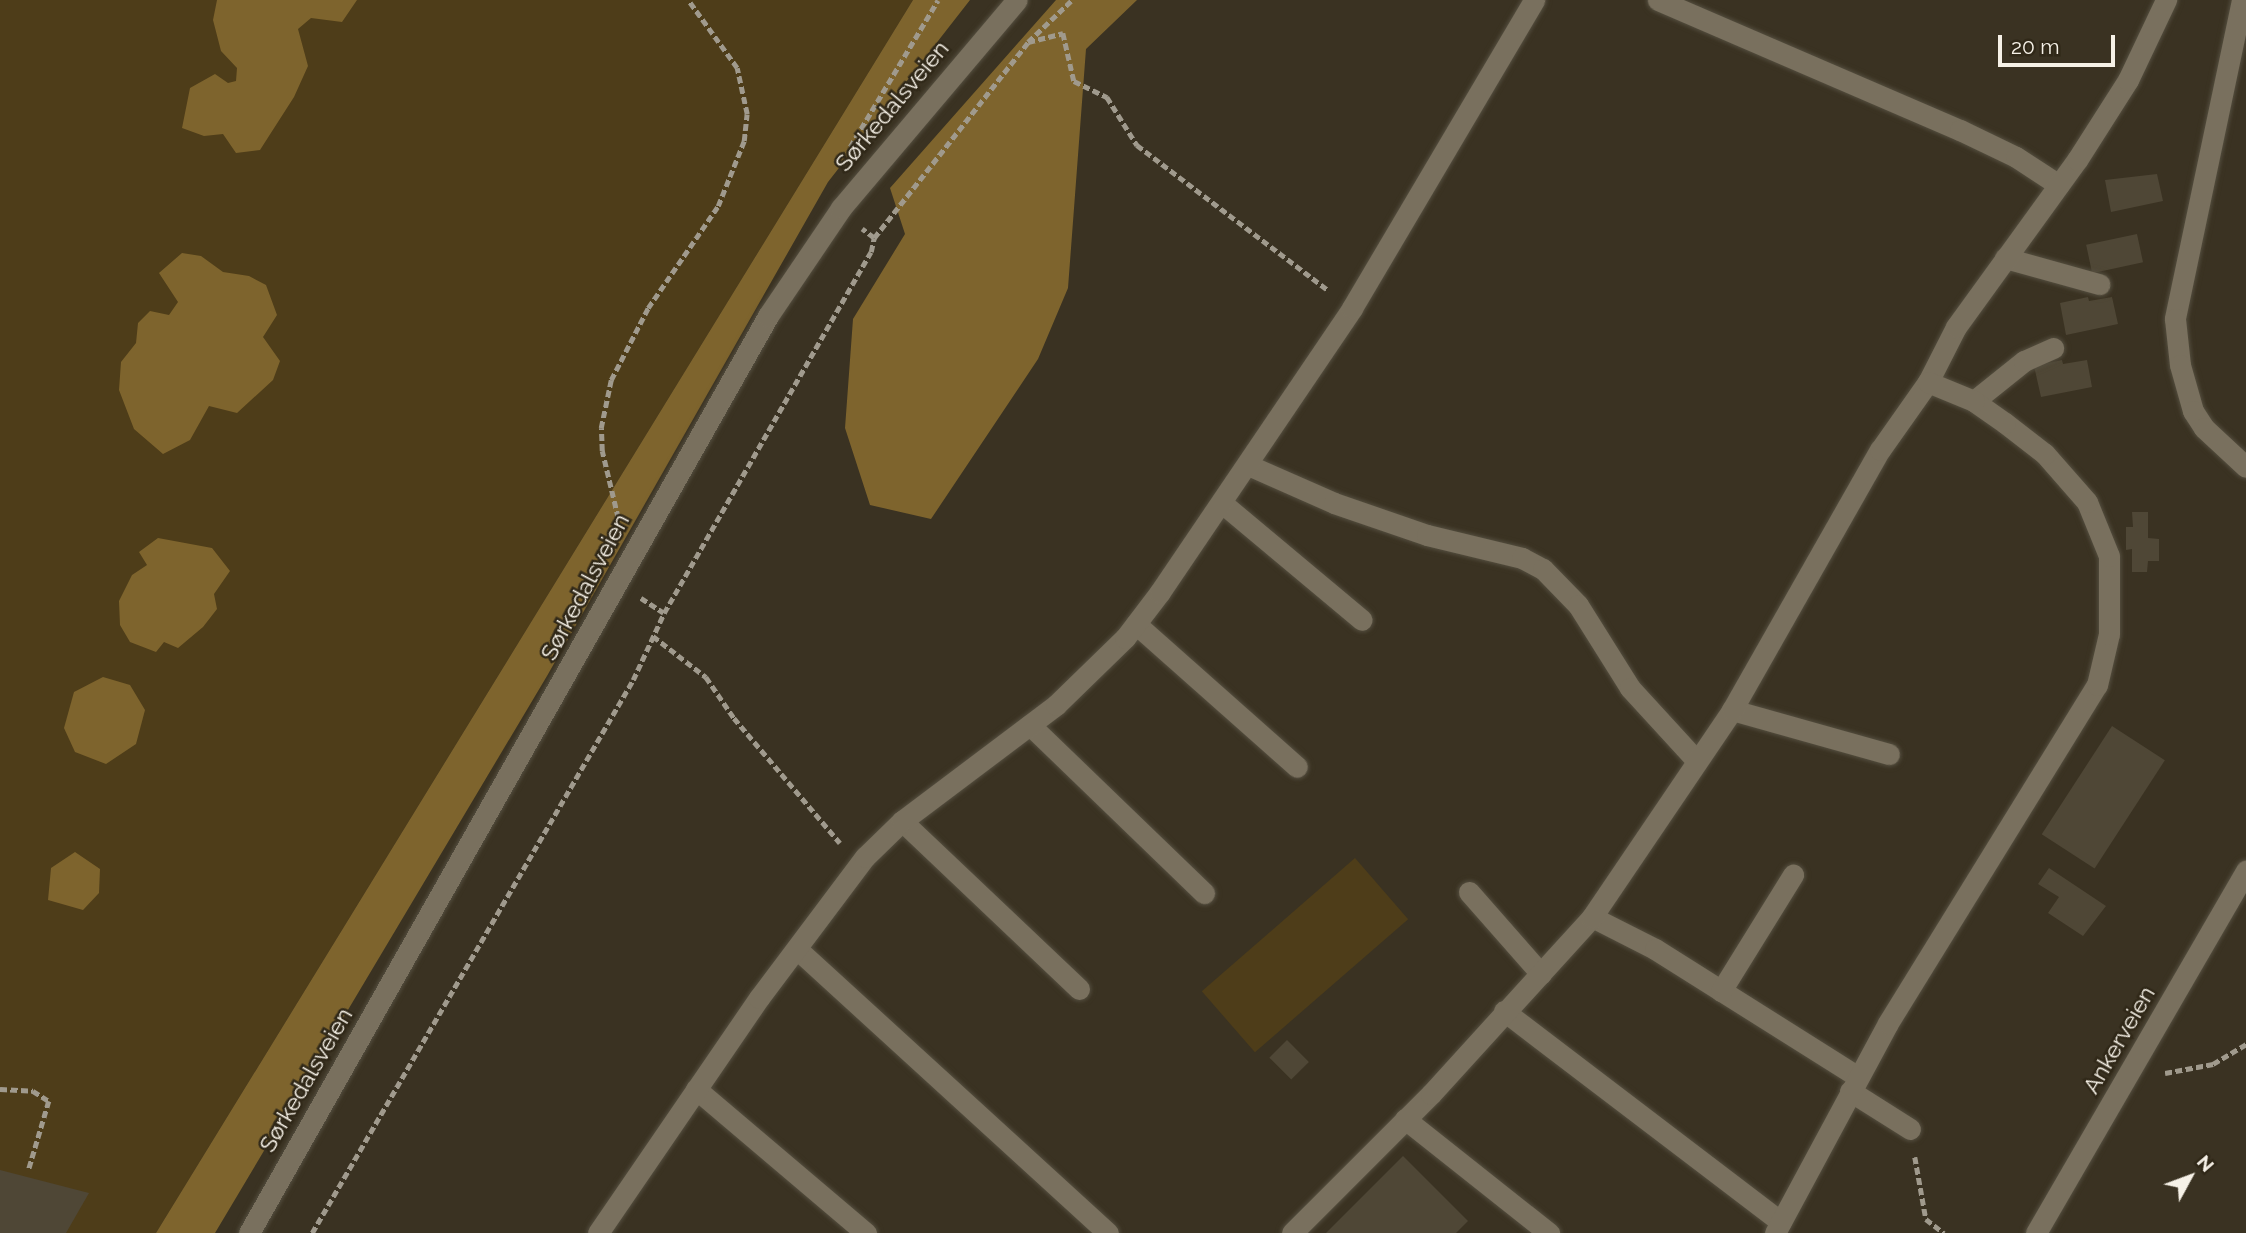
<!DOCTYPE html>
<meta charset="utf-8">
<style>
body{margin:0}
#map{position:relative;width:2246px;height:1233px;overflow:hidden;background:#3a3222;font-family:Raleway,sans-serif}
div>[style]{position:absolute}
.green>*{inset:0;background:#4e3d19;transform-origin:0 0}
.forest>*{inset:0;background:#7e642d}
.building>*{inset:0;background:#4f4736;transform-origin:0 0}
.path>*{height:4.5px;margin-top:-2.25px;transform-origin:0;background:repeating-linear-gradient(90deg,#a09a8d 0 7px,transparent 0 10.5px)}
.roads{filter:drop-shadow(0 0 2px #544e3f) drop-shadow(0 0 2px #544e3f)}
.lane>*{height:21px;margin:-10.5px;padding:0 10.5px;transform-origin:10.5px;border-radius:10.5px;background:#79705e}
.secondary>*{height:21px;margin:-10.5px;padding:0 10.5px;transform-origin:10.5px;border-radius:10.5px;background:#79705e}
span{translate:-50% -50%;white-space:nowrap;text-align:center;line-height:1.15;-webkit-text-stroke:5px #302818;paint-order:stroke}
.street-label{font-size:23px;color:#f6f1e7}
.north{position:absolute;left:2155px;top:1142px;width:70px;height:70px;-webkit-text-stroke:5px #302818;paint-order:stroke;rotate:49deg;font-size:19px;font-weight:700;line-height:28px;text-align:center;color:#f6f1e7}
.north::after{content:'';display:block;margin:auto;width:24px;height:32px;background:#f6f1e7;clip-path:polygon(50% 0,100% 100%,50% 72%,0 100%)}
.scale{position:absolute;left:1998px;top:35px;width:117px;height:32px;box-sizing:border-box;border:4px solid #f6f1e7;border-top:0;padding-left:9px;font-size:21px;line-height:24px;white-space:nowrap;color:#f6f1e7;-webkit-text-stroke:5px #302818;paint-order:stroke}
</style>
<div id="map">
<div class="green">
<i style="clip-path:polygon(0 0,913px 0,156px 1233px,0 1233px)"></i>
<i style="left:1355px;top:858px;width:81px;height:203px;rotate:49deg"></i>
</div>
<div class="forest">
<i style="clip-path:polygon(217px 0,357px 0,342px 22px,311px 18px,298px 29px,308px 66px,294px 97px,260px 150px,236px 153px,223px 134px,204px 136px,182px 128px,190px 88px,215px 74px,228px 83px,236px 81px,237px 68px,221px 51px,213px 20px)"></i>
<i style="clip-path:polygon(913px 0,970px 0,828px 182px,547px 676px,215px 1233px,156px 1233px)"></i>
<i style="clip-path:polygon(1056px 0,1137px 0,1086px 49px,1068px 288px,1038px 359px,931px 519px,870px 505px,845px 428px,853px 319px,905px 234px,890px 188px)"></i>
<i style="clip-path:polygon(182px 253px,201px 256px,223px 272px,249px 276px,266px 285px,277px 315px,263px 337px,280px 361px,273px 380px,237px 413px,209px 406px,190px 440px,163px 454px,134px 429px,119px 390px,121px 362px,136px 343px,138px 323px,150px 311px,169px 315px,178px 302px,159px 273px)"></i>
<i style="clip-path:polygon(158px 538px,212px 548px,230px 571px,214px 594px,217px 609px,203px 627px,178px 648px,164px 642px,156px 652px,130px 642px,120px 625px,119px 601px,132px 575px,147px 565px,139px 552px)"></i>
<i style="clip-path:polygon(103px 677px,130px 685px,145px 710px,136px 744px,106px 764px,75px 752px,64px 728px,74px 692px)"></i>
<i style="clip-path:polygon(75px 852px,100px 869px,99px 893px,83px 910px,48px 900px,51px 868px)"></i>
</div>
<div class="building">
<i style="clip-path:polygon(2157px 174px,2163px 201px,2111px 212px,2105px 180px)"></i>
<i style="left:2137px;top:234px;width:29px;height:52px;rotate:78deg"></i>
<i style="clip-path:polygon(2088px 297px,2089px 301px,2112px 297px,2118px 324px,2066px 335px,2060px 303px)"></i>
<i style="clip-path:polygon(2062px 360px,2063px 364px,2087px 360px,2092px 387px,2041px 397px,2034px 366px)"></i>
<i style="clip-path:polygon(2132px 512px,2148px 512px,2148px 538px,2159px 539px,2159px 561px,2148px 561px,2147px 572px,2132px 572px,2132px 549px,2126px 550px,2126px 527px,2133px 527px)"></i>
<i style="left:2112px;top:726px;width:63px;height:129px;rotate:33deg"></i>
<i style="clip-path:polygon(2049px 868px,2106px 906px,2083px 936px,2048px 913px,2059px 897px,2038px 884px)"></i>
<i style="left:1287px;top:1040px;width:31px;height:25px;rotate:45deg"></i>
<i style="clip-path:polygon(1403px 1156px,1468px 1221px,1456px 1233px,1326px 1233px)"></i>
<i style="clip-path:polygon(0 1170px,89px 1193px,66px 1233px,0 1233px)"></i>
</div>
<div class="path">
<i style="left:1028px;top:42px;width:36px;rotate:-14deg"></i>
<i style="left:1063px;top:33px;width:49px;rotate:77.1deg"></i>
<i style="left:1074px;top:81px;width:37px;rotate:26deg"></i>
<i style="left:1107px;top:97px;width:57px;rotate:58deg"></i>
<i style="left:1137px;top:145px;width:241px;rotate:37.2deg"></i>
<i style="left:850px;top:147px;width:171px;rotate:-59.1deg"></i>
<i style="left:874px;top:238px;width:249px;rotate:-51.8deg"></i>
<i style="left:1028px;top:42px;width:61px;rotate:-43.7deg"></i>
<i style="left:618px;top:518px;width:69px;rotate:-103.4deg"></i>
<i style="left:602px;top:451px;width:23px;rotate:-92deg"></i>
<i style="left:601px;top:428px;width:49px;rotate:-78.2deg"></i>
<i style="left:611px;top:380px;width:81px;rotate:-62.8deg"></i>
<i style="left:648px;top:308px;width:124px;rotate:-55.5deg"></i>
<i style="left:718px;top:206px;width:70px;rotate:-68.2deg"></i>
<i style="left:744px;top:141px;width:27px;rotate:-84deg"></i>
<i style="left:747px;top:114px;width:47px;rotate:-102.3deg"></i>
<i style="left:737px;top:68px;width:84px;rotate:-125.8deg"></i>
<i style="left:641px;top:598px;width:27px;rotate:33deg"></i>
<i style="left:653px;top:636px;width:67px;rotate:37.7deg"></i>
<i style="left:706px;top:677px;width:50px;rotate:55.7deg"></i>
<i style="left:734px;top:718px;width:164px;rotate:49.7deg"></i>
<i style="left:2165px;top:1073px;width:49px;rotate:-10.6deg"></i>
<i style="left:2213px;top:1064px;width:39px;rotate:-31deg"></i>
<i style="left:0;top:1089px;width:33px;rotate:3deg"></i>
<i style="left:33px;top:1091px;width:19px;rotate:32deg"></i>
<i style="left:49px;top:1101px;width:71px;rotate:106.4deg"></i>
<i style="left:1915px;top:1157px;width:63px;rotate:79.9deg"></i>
<i style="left:1926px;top:1219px;width:23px;rotate:38deg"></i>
<i style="left:312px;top:1233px;width:639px;rotate:-59.87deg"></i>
<i style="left:633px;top:680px;width:74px;rotate:-65.2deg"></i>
<i style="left:664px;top:613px;width:416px;rotate:-60.2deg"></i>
<i style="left:871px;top:252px;width:14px;rotate:-78deg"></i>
<i style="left:874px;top:238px;width:15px;rotate:-143deg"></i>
</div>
<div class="roads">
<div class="lane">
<i style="left:1658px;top:0;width:329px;rotate:23.3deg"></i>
<i style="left:1960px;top:130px;width:62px;rotate:25.7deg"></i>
<i style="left:2016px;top:157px;width:51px;rotate:33.1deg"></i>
<i style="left:2242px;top:0;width:326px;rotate:101.9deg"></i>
<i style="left:2175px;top:319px;width:46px;rotate:83.8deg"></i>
<i style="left:2180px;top:365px;width:48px;rotate:74.2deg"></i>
<i style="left:2193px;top:411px;width:20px;rotate:57deg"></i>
<i style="left:2204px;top:428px;width:57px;rotate:42.9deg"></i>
<i style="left:2005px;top:258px;width:98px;rotate:15.5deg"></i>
<i style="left:1974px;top:401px;width:64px;rotate:-38.7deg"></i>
<i style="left:2024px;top:361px;width:32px;rotate:-24deg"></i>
<i style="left:1248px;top:465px;width:94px;rotate:23.8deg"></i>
<i style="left:1334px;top:503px;width:98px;rotate:19deg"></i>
<i style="left:1427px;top:535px;width:98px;rotate:13.6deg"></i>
<i style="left:1522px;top:558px;width:24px;rotate:28deg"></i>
<i style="left:1543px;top:569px;width:50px;rotate:45.8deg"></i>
<i style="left:1578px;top:605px;width:98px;rotate:57.9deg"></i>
<i style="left:1630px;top:688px;width:99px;rotate:47.5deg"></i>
<i style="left:1222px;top:503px;width:182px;rotate:39.9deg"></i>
<i style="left:1136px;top:624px;width:215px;rotate:41.6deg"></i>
<i style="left:1732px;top:710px;width:163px;rotate:15.7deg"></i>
<i style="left:1030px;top:725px;width:242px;rotate:44deg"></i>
<i style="left:902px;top:821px;width:244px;rotate:43.5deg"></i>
<i style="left:1469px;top:892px;width:109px;rotate:48.7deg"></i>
<i style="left:1592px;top:917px;width:71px;rotate:26.9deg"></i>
<i style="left:1655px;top:949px;width:239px;rotate:32.2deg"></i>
<i style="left:797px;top:949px;width:421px;rotate:42.4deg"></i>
<i style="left:1721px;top:991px;width:137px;rotate:-58.2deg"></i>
<i style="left:1504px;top:1011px;width:348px;rotate:37.3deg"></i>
<i style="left:696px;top:1089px;width:223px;rotate:40.3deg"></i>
<i style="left:1850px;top:1091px;width:71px;rotate:32.3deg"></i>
<i style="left:1405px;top:1119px;width:184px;rotate:38.4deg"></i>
<i style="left:598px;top:1233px;width:285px;rotate:-55.6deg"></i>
<i style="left:759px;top:998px;width:176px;rotate:-53.1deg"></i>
<i style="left:865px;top:857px;width:52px;rotate:-44.2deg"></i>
<i style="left:902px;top:821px;width:193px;rotate:-37deg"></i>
<i style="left:1056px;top:705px;width:96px;rotate:-44.2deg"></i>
<i style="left:1125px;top:638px;width:58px;rotate:-52.7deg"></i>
<i style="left:1160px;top:592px;width:343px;rotate:-55.9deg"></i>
<i style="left:1352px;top:308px;width:358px;rotate:-59.4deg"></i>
<i style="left:1292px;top:1233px;width:197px;rotate:-45deg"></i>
<i style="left:1431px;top:1094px;width:239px;rotate:-47.7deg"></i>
<i style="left:1592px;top:917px;width:250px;rotate:-55.9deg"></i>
<i style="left:1732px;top:710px;width:299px;rotate:-60.4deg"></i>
<i style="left:1880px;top:450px;width:83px;rotate:-54.8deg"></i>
<i style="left:1928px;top:382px;width:62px;rotate:-63deg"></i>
<i style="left:1956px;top:327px;width:206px;rotate:-54.1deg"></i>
<i style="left:2077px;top:160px;width:95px;rotate:-57.5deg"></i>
<i style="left:2128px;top:80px;width:89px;rotate:-64.6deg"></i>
<i style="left:1775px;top:1233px;width:238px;rotate:-61.7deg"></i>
<i style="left:1888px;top:1023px;width:397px;rotate:-58.3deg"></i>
<i style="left:2097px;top:685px;width:52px;rotate:-76.8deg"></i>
<i style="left:2109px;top:634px;width:78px;rotate:-90deg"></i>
<i style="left:2109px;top:556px;width:58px;rotate:-112.2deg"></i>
<i style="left:2087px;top:502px;width:64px;rotate:-131.2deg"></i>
<i style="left:2045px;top:454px;width:51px;rotate:-142.2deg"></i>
<i style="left:2005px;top:423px;width:38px;rotate:-145deg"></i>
<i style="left:1974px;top:401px;width:50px;rotate:-157.6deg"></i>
<i style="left:2036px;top:1233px;width:419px;rotate:-59.9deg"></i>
</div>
<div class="secondary">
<i style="left:249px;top:1233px;width:1054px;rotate:-60.49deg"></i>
<i style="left:768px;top:316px;width:130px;rotate:-55.9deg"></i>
<i style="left:841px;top:208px;width:272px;rotate:-49.8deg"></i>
</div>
</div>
<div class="street-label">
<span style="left:892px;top:106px;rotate:-50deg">Sørkedalsveien</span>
<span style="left:585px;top:587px;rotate:-62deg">Sørkedalsveien</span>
<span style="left:2119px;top:1040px;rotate:-60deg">Ankerveien</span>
<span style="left:306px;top:1080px;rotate:-60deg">Sørkedalsveien</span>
</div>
<div class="north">N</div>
<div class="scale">20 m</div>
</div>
